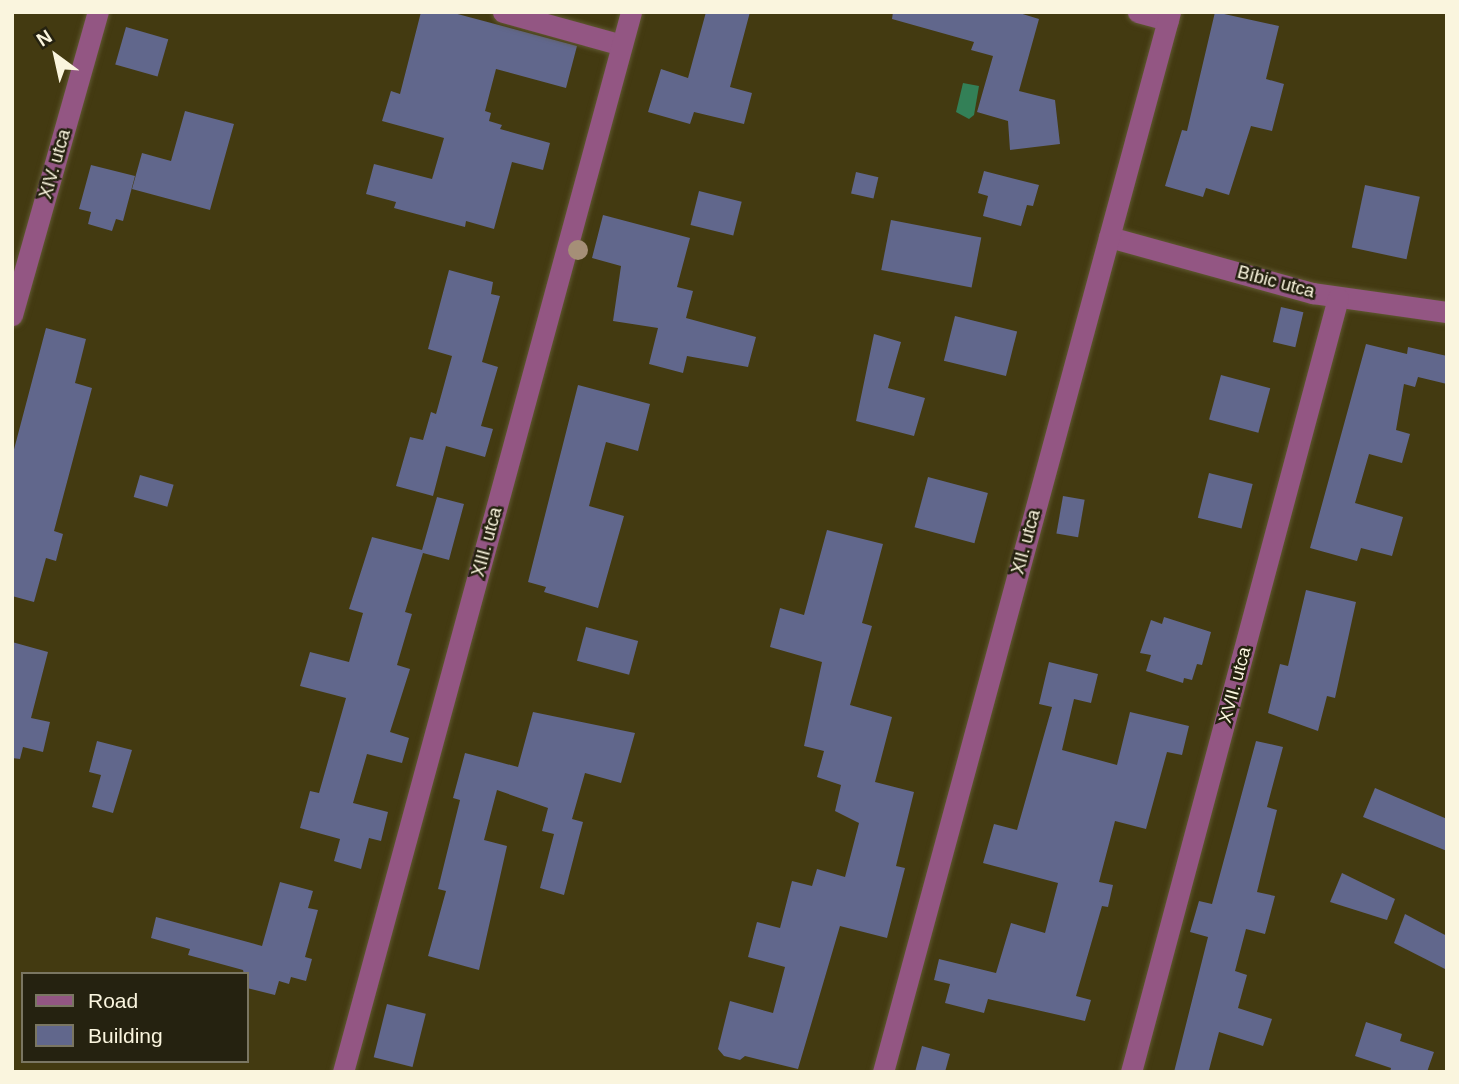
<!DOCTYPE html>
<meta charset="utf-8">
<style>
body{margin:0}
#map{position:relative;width:1459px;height:1084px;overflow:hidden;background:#433a11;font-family:Helvetica,sans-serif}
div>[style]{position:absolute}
.water>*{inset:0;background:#338057}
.building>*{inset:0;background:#61678c;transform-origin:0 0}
.roads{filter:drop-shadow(0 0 2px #605832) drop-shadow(0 0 2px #605832)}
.minor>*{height:21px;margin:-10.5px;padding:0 10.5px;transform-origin:10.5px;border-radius:10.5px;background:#935683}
.trees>*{width:20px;height:20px;margin:-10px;border-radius:50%;background:#a58f77}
span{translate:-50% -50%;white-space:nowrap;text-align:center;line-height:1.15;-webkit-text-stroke:5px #252210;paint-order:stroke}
.street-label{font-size:18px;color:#faf5de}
.frame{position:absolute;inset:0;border:14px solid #faf5de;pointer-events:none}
.legend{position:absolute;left:21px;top:972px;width:228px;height:91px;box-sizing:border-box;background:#252210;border:2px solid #7a7662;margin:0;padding:9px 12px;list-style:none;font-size:21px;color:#faf5de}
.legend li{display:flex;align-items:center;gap:14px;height:35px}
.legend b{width:35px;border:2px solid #7a7662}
.north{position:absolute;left:21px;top:21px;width:70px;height:70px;-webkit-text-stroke:5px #252210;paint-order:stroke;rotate:327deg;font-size:19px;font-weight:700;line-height:28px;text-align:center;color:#faf5de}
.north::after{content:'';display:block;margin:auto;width:24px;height:32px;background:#faf5de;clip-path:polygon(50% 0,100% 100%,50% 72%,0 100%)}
</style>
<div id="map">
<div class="water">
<i style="clip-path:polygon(963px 83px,979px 86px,974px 115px,969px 119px,956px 112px)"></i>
</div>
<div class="building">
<i style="clip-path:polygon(421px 12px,450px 12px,577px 46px,566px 88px,496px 69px,485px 111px,491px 113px,489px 121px,502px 125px,500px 129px,550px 143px,543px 170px,512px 162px,494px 229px,466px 221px,465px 227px,394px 208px,396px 202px,366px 194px,374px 164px,432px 179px,444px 138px,382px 121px,391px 91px,400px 94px)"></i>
<i style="clip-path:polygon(706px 12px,750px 12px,730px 87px,752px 93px,744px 124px,694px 112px,690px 124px,648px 112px,661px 69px,688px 78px)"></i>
<i style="clip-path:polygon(893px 12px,1016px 12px,1039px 19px,1019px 91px,1055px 100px,1060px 144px,1010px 150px,1008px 121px,977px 112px,993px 56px,971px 50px,974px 42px,892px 19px)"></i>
<i style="clip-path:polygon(1215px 12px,1279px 26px,1266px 79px,1284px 84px,1272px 131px,1251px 126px,1229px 195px,1206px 188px,1203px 197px,1165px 186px,1182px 130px,1187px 131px)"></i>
<i style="left:126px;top:27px;width:44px;height:39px;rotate:16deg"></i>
<i style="clip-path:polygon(185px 111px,234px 124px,210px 210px,132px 189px,142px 153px,171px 161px)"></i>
<i style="clip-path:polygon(91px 165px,135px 176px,123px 221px,116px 219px,112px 231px,88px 224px,91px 212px,79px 209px)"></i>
<i style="clip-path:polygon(984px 171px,1039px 185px,1033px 206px,1027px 205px,1021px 226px,983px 216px,988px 196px,978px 193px)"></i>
<i style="left:856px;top:172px;width:23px;height:22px;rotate:13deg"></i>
<i style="left:1365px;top:185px;width:56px;height:64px;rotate:12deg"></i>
<i style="left:699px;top:191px;width:44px;height:35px;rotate:14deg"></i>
<i style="clip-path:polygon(603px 215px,690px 238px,677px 287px,693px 291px,686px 318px,756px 337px,748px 367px,687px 356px,683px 373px,649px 364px,658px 328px,613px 321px,621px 266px,592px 258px)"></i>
<i style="left:891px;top:220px;width:92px;height:51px;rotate:11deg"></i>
<i style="clip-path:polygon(449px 270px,493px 282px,491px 294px,500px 296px,482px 362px,498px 367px,481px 426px,493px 429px,485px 457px,446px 446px,433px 496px,396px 486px,410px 437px,423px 440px,431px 412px,436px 414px,452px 356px,428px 349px)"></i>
<i style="left:1281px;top:307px;width:23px;height:36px;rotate:13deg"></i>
<i style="left:955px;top:316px;width:64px;height:46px;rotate:14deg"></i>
<i style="clip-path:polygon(46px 328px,86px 339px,75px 383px,92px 388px,54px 531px,63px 534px,56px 561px,46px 558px,34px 602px,12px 596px,12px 457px)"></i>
<i style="clip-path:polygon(874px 334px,901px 342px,888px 388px,925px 398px,914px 436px,856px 421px)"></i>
<i style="clip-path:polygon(1366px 344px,1407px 354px,1408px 347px,1447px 356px,1447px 384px,1418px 377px,1415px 387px,1404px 384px,1396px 430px,1410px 434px,1402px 463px,1369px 454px,1355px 503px,1403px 517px,1392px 556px,1361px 548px,1357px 561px,1310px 548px)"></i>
<i style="left:1221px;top:375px;width:51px;height:46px;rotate:15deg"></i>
<i style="clip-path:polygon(578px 385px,650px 404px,638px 451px,606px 442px,589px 506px,624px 516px,598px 608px,544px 592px,546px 587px,528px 582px)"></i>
<i style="left:1209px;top:473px;width:45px;height:46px;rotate:14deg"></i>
<i style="left:140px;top:475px;width:35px;height:23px;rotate:16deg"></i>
<i style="left:928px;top:477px;width:62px;height:52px;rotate:15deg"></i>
<i style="left:1063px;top:496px;width:22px;height:38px;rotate:10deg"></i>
<i style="clip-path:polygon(437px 497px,464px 504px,449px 560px,423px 553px,405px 612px,412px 614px,397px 665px,410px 669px,390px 732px,409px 738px,402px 763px,367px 754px,353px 803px,388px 812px,381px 841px,369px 838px,361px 869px,334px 861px,340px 839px,300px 828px,310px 791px,319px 793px,346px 698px,300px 686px,310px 652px,349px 662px,363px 613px,349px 609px,372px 537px,422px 550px)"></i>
<i style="clip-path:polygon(827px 530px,883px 544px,862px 623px,872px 626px,850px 705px,892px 717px,875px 782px,914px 792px,896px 866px,905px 868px,887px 938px,840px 926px,798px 1069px,745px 1056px,740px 1060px,724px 1056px,718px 1049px,730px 1001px,773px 1013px,785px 967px,748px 957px,757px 922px,780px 928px,792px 881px,812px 886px,817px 869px,845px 877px,859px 823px,835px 811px,841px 785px,817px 777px,824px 751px,804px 746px,822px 662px,770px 647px,780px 608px,804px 615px)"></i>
<i style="clip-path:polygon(1306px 590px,1356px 602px,1335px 698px,1327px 696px,1318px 731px,1268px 713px,1280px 664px,1288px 666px)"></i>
<i style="clip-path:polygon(1164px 617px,1211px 632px,1202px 665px,1197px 664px,1192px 680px,1184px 678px,1183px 683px,1146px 671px,1151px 655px,1140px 653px,1151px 620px,1162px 624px)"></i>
<i style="left:586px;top:627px;width:54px;height:35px;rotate:15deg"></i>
<i style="clip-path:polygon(12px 642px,48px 652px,31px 718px,50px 722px,43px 752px,23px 747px,20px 759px,12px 758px)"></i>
<i style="clip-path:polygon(1049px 662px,1098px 674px,1091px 703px,1074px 699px,1062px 750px,1117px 765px,1130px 712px,1189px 726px,1182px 755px,1167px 752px,1146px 829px,1115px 821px,1099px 882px,1113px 885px,1108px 907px,1102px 906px,1076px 996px,1091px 1000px,1085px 1021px,988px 999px,984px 1013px,945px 1003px,950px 984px,934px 980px,939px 959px,996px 973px,1011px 923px,1045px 933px,1058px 883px,983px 863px,994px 824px,1017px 830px,1052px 707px,1039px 704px)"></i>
<i style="clip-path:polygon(533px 712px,635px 733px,621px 783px,585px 773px,572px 819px,583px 822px,564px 895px,540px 888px,554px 834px,542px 831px,548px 808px,497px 790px,484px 840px,507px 846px,479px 970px,428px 956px,446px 891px,438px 889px,460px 800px,453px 798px,465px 753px,518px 767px)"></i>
<i style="clip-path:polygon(97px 741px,132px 750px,113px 813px,92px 807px,101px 775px,89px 772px)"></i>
<i style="clip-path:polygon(1256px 741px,1283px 747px,1267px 807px,1277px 810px,1257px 892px,1275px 896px,1265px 934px,1246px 929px,1235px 971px,1247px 975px,1238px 1008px,1272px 1019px,1263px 1046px,1219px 1032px,1209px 1070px,1174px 1072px,1208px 937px,1190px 932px,1199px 901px,1212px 904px)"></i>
<i style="clip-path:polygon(1375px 788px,1447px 819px,1447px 851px,1363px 817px)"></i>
<i style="clip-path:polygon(1342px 873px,1395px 899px,1387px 920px,1330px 902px)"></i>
<i style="clip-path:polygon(280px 882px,313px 891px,308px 908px,318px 910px,305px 957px,312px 959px,306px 981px,291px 977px,289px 984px,279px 981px,275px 995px,247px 988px,243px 970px,188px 955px,190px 949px,151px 938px,156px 917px,262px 946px)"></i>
<i style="clip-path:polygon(1405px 914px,1447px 936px,1447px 970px,1394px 943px)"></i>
<i style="left:387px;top:1004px;width:40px;height:55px;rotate:14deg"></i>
<i style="clip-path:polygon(1366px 1022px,1402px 1034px,1400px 1041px,1434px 1052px,1427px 1072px,1390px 1072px,1391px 1068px,1355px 1056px)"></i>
<i style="clip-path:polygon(922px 1046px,950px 1054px,945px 1072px,915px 1072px)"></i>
</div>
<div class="roads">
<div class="minor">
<i style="left:503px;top:12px;width:123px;rotate:15.5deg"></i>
<i style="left:1138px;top:12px;width:31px;rotate:15deg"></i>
<i style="left:1109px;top:237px;width:212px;rotate:15.4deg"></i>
<i style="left:1313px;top:293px;width:135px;rotate:8.1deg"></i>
<i style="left:12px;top:315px;width:315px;rotate:-74.2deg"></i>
<i style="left:343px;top:1072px;width:1098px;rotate:-74.8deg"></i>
<i style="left:883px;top:1072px;width:1098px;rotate:-74.85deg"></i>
<i style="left:1131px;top:1072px;width:801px;rotate:-75.03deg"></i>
</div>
</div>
<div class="trees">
<i style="left:578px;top:250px"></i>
</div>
<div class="street-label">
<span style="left:55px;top:164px;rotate:-74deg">XIV. utca</span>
<span style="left:1276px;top:282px;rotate:15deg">Bíbic utca</span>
<span style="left:487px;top:542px;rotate:-75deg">XIII. utca</span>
<span style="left:1026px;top:542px;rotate:-75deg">XII. utca</span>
<span style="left:1235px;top:685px;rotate:-75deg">XVII. utca</span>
</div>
<div class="frame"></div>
<ul class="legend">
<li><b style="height:9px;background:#935683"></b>Road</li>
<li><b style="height:19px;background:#61678c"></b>Building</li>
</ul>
<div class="north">N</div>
</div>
